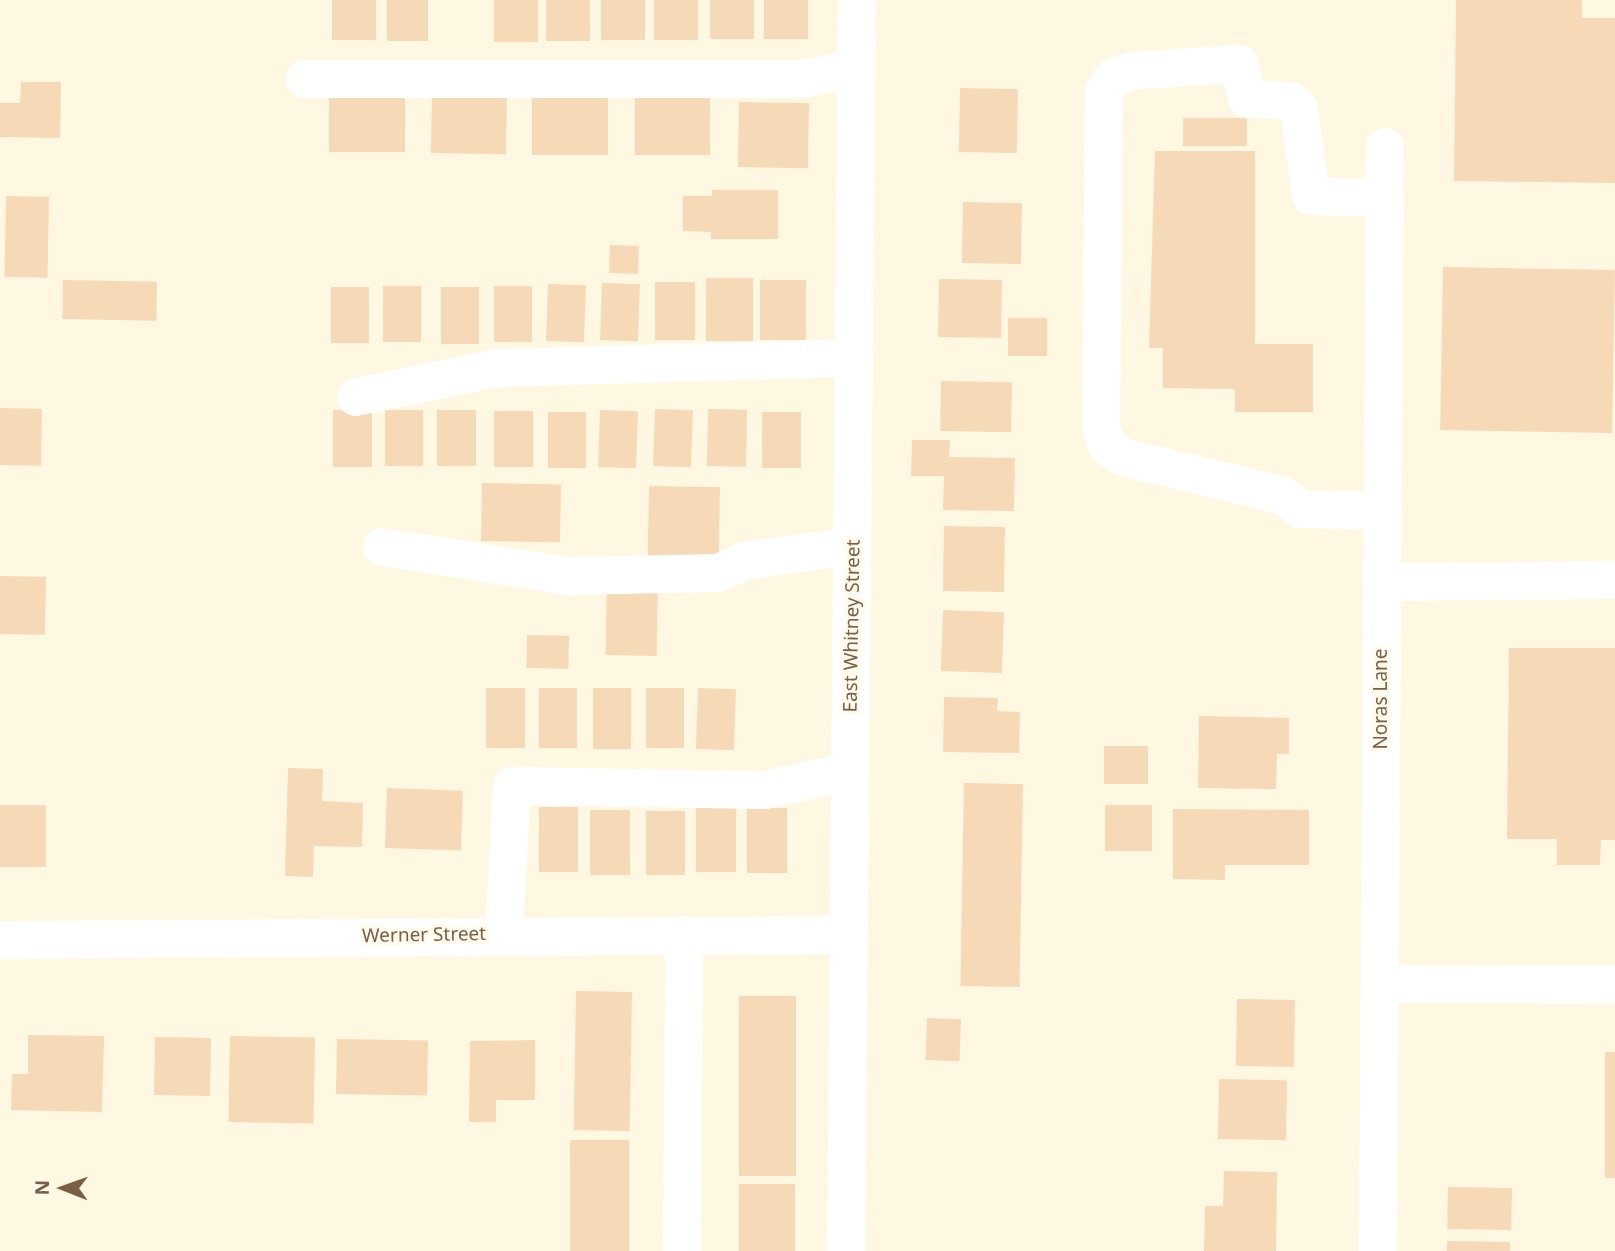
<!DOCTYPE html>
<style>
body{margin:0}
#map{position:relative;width:1615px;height:1251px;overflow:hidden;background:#fef7e2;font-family:"Noto Sans",sans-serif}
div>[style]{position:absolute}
.building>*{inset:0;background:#f6d9b7;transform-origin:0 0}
.minor>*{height:38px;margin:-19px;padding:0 19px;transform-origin:19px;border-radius:19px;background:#fff}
span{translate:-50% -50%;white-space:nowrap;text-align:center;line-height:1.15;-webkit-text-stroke:7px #fffaeb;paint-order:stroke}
.street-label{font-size:19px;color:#785f46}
.north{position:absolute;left:28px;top:1153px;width:70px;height:70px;-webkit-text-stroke:5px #fffaeb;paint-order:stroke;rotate:271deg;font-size:19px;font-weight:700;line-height:28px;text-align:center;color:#785f46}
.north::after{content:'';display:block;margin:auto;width:24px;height:32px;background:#785f46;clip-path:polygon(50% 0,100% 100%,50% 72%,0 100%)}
</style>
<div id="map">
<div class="building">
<i style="left:332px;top:0;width:44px;height:40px"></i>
<i style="left:387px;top:0;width:41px;height:41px"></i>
<i style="left:494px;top:0;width:44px;height:42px"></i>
<i style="left:546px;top:0;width:44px;height:41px"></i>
<i style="left:601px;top:0;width:44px;height:40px"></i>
<i style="left:654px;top:0;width:44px;height:40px"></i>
<i style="left:710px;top:0;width:44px;height:39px"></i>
<i style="left:764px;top:0;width:44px;height:39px"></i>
<i style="clip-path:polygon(1456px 0,1582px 0,1582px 18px,1615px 18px,1615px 183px,1454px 181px)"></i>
<i style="clip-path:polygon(21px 82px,61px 82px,60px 138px,0 137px,0 103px,20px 103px)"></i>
<i style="left:960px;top:88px;width:58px;height:64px;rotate:1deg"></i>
<i style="left:329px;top:90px;width:76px;height:62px"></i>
<i style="left:432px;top:90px;width:75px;height:63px;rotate:1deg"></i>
<i style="left:532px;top:92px;width:76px;height:63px"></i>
<i style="left:635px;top:93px;width:75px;height:62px"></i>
<i style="left:739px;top:102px;width:70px;height:65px;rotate:1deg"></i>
<i style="left:1247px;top:118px;width:28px;height:64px;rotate:90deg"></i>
<i style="clip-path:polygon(1155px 151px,1255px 151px,1255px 344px,1313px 344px,1313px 412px,1235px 412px,1235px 389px,1163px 388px,1163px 348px,1149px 348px)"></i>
<i style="clip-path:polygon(712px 190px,778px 190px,778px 239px,711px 239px,711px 232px,683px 231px,683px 196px,712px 196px)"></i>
<i style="left:6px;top:196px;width:43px;height:81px;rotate:1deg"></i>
<i style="left:963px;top:202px;width:59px;height:61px;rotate:1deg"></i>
<i style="left:610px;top:245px;width:29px;height:28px;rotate:2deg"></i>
<i style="left:1443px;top:267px;width:172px;height:163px;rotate:1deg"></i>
<i style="left:706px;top:278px;width:47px;height:63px"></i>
<i style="left:939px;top:279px;width:63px;height:58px;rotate:1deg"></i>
<i style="left:63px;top:280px;width:94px;height:39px;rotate:1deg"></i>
<i style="left:760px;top:280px;width:46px;height:60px"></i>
<i style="left:655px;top:282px;width:40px;height:58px"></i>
<i style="left:602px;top:283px;width:38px;height:57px;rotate:2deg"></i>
<i style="left:548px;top:284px;width:38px;height:57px;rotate:2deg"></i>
<i style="left:383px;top:286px;width:38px;height:56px"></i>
<i style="left:494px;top:286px;width:38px;height:56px"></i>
<i style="left:331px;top:287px;width:38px;height:56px"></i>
<i style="left:441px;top:287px;width:38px;height:57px"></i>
<i style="left:1008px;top:318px;width:39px;height:38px"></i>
<i style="left:941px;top:381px;width:71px;height:50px;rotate:1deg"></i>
<i style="left:0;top:408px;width:42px;height:57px;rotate:1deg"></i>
<i style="left:655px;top:409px;width:38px;height:57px;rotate:2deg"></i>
<i style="left:708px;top:409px;width:39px;height:57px;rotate:1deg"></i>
<i style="left:333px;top:410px;width:39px;height:57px"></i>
<i style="left:385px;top:410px;width:38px;height:56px"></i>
<i style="left:437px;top:410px;width:39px;height:56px"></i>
<i style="left:600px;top:410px;width:38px;height:57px;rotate:2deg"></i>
<i style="left:494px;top:411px;width:39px;height:56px"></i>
<i style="left:548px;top:412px;width:38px;height:56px"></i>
<i style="left:762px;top:412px;width:39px;height:56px"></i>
<i style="clip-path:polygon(912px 440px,950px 440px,949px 457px,1015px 458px,1014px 511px,943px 510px,944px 476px,911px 476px)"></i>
<i style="left:482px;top:483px;width:79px;height:58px;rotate:1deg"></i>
<i style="left:649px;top:486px;width:71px;height:79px;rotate:1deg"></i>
<i style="left:944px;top:526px;width:61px;height:65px;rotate:1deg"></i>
<i style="left:0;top:576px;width:46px;height:58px;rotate:1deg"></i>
<i style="left:607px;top:577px;width:51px;height:78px;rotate:1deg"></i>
<i style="left:943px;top:610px;width:61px;height:61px;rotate:2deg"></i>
<i style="left:527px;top:635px;width:42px;height:33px;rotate:1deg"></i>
<i style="clip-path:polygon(1509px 648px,1615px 648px,1615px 840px,1601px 840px,1600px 865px,1557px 865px,1557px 839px,1507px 839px)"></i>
<i style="left:486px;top:688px;width:39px;height:60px"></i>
<i style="left:539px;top:688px;width:38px;height:60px"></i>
<i style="left:593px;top:688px;width:38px;height:61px"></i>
<i style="left:646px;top:688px;width:38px;height:60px"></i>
<i style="left:698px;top:688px;width:38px;height:61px;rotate:2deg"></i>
<i style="clip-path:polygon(944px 697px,998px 698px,997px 711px,1020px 712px,1019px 753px,943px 752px)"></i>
<i style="clip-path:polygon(1199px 716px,1289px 718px,1289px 754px,1277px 754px,1276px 789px,1198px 788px)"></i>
<i style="left:1104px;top:746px;width:44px;height:38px"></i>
<i style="clip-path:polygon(288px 768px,323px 769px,322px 801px,363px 803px,362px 847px,314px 846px,313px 877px,285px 876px)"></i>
<i style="left:964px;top:783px;width:59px;height:203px;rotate:1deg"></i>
<i style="left:387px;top:788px;width:76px;height:60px;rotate:2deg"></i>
<i style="left:0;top:805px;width:46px;height:62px"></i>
<i style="left:1105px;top:805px;width:47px;height:46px"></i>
<i style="left:539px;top:807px;width:39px;height:65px"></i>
<i style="left:696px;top:808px;width:40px;height:64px"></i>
<i style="left:747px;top:808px;width:40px;height:65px"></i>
<i style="clip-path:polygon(1173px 809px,1309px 810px,1309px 865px,1225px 865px,1225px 880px,1173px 879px)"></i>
<i style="left:590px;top:810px;width:40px;height:65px"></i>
<i style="left:646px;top:811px;width:39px;height:64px"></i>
<i style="left:576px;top:991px;width:56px;height:139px;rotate:1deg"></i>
<i style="left:739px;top:996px;width:57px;height:180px"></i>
<i style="left:1237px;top:999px;width:58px;height:67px;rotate:1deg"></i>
<i style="left:927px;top:1018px;width:34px;height:42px;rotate:2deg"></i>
<i style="clip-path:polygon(28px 1035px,104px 1036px,102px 1112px,11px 1110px,12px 1074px,28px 1074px)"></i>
<i style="left:230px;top:1036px;width:85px;height:86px;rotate:1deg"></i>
<i style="left:155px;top:1037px;width:56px;height:58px;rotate:1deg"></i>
<i style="left:337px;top:1039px;width:91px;height:55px;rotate:1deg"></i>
<i style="clip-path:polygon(535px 1040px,535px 1100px,496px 1100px,496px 1122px,469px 1122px,470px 1041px)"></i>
<i style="left:1605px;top:1052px;width:10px;height:126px"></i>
<i style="left:1219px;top:1079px;width:68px;height:60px;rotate:1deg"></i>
<i style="left:570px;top:1140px;width:59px;height:111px"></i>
<i style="clip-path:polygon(1224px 1171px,1277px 1172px,1276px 1251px,1204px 1251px,1205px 1206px,1223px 1206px)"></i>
<i style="left:739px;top:1184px;width:56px;height:67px"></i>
<i style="left:1448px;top:1187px;width:64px;height:42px;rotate:1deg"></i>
<i style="left:1447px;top:1241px;width:63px;height:10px;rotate:1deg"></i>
</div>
<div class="minor">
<i style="left:305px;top:79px;width:495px"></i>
<i style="left:800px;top:79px;width:57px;rotate:-10.1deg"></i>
<i style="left:356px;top:397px;width:144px;rotate:-11.6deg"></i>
<i style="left:497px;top:368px;width:357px;rotate:-1.6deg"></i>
<i style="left:1383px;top:511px;width:82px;rotate:-178.6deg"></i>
<i style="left:1301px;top:509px;width:21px;rotate:-143deg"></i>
<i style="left:1284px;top:496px;width:166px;rotate:-166.4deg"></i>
<i style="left:1123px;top:457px;width:19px;rotate:-145deg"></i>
<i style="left:1107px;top:446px;width:20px;rotate:-108deg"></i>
<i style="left:1101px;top:427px;width:336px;rotate:-89.5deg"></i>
<i style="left:1104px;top:91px;width:17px;rotate:-54deg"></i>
<i style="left:1114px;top:77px;width:18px;rotate:-19deg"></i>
<i style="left:1131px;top:71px;width:108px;rotate:-3.7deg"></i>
<i style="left:1239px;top:64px;width:36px;rotate:77deg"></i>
<i style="left:1247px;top:99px;width:44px;rotate:2.6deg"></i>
<i style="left:1291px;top:101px;width:11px;rotate:45deg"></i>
<i style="left:1299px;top:109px;width:88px;rotate:82.1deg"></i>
<i style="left:1311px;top:196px;width:74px;rotate:1.5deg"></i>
<i style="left:382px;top:547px;width:187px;rotate:8.9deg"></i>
<i style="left:567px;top:576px;width:152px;rotate:-1.1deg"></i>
<i style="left:719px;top:573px;width:29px;rotate:-25deg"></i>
<i style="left:745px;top:561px;width:108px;rotate:-8deg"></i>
<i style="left:1382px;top:582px;width:233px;rotate:-0.5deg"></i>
<i style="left:504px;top:934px;width:148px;rotate:-86.9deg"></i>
<i style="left:512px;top:786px;width:253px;rotate:0.9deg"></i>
<i style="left:765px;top:790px;width:87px;rotate:-12.6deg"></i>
<i style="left:0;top:940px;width:848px;rotate:-0.34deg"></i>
<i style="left:1380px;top:984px;width:235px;rotate:0.2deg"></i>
<i style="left:682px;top:1251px;width:316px;rotate:-89.6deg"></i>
<i style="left:846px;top:1251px;width:1251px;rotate:-89.5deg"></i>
<i style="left:1378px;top:1251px;width:1104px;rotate:-89.64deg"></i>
</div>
<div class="street-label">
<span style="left:852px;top:626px;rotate:-89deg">East Whitney Street</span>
<span style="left:1381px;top:699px;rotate:-90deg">Noras Lane</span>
<span style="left:424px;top:935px;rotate:-1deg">Werner Street</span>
</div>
<div class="north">N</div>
</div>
